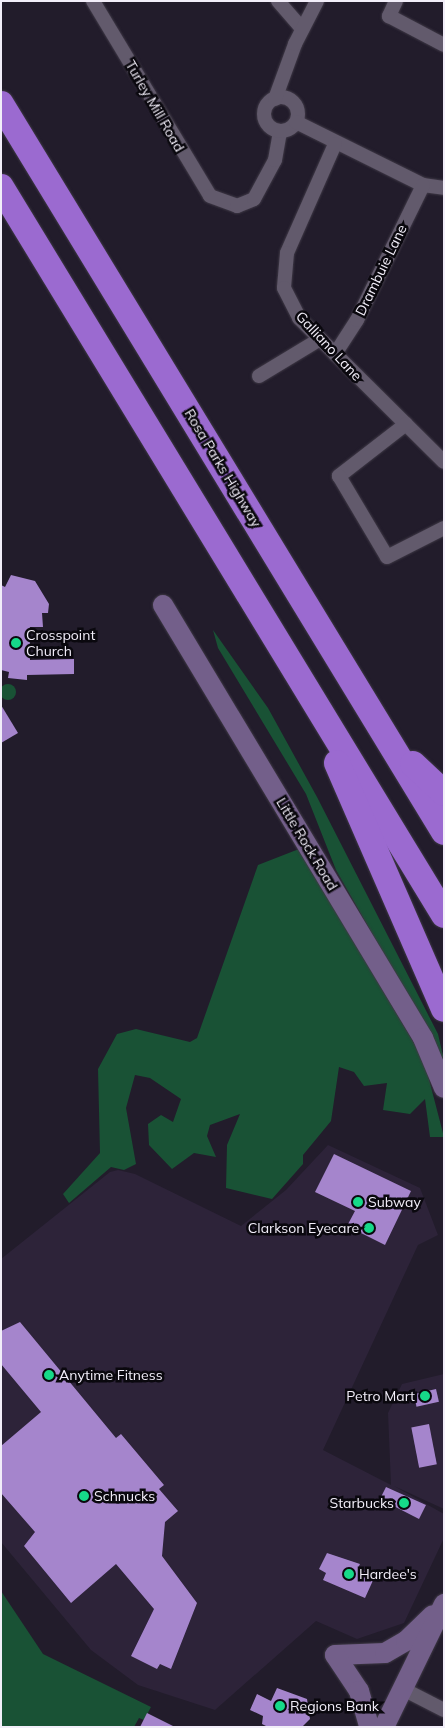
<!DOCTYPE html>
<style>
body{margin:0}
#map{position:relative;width:445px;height:1728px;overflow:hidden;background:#221c2b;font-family:Mulish,sans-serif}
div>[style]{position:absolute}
.built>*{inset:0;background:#2d2339}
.green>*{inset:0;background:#195235}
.round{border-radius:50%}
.building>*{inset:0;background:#a585cc;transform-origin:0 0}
.roads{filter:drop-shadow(0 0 1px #3f3946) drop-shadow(0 0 1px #3f3946)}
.street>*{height:14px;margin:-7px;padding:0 7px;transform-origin:7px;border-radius:7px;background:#625a6c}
.street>.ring{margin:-7px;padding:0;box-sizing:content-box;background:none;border:14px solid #625a6c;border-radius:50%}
.secondary>*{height:20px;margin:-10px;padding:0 10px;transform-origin:10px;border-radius:10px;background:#735f8a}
.highway>*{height:26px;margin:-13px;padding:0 13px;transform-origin:13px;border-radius:13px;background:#9b6ad0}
.dots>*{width:14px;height:14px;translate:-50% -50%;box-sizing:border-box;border:2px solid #0a080e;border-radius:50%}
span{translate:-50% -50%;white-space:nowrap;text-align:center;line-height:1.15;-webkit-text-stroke:5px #0a080e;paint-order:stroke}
.street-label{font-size:14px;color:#f2eef9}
.poi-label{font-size:14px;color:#f2eef9}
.left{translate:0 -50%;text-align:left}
.right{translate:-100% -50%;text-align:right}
.frame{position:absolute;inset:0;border:2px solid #f2eef9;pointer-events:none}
</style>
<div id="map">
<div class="built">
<i style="clip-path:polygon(328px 1145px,420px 1188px,438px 1235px,418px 1245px,323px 1450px,391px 1485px,388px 1413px,402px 1384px,444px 1374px,444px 1509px,394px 1486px,444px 1514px,444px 1538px,404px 1623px,357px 1639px,316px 1621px,215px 1710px,138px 1685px,91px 1650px,1px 1542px,1px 1259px,110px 1172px,118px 1170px,135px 1174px,241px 1226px,286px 1190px)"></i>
</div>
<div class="green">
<i style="clip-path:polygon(213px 630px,268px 708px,317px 797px,438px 1034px,444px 1060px,336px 870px,306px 794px,218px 648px)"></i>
<i class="round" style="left:0;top:684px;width:16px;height:16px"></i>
<i style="clip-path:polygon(299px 849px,424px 1060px,444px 1137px,430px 1137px,425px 1099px,410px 1114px,383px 1110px,387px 1083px,364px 1086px,354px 1072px,339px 1067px,331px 1121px,303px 1155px,303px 1164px,272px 1199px,226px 1188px,227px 1145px,240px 1114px,210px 1125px,207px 1136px,216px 1157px,194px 1153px,172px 1169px,149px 1145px,148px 1124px,161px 1115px,173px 1122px,181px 1099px,150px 1078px,135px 1075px,126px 1108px,136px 1164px,124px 1170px,111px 1167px,69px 1203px,63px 1194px,100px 1153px,98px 1069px,117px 1034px,136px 1029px,190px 1042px,197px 1038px,258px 865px)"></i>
<i style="clip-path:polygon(1px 1591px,43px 1654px,151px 1707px,144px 1720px,139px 1718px,134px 1727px,1px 1727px)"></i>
</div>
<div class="building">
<i style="clip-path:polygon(11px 575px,35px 581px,49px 604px,48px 613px,42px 613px,43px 627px,30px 627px,30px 660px,74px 659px,74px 674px,27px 675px,27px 680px,8px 678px,9px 672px,1px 670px,1px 585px,5px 587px)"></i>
<i style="clip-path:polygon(1px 705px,18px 733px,1px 743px)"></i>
<i style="clip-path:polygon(334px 1154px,411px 1191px,385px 1245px,347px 1226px,355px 1211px,315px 1192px)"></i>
<i style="clip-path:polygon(20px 1322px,116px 1438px,121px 1434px,164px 1485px,159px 1489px,178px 1511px,165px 1522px,162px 1556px,197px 1603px,171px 1669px,160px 1664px,157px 1669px,131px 1656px,154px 1609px,116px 1564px,71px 1603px,24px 1546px,35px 1532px,1px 1493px,1px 1446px,41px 1412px,1px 1364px,1px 1331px)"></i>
<i style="left:436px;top:1389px;width:13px;height:23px;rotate:77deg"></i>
<i style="left:429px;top:1424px;width:41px;height:18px;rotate:79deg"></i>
<i style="clip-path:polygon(386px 1487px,426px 1505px,419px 1519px,380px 1499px)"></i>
<i style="clip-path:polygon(327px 1553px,360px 1564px,358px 1568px,375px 1576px,365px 1598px,323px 1580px,326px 1573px,319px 1569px)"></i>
<i style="clip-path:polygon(277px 1688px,307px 1699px,310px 1719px,302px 1727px,268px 1727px,262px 1724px,263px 1716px,250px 1710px,257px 1694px,271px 1701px)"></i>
<i style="clip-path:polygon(147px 1713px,175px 1727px,140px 1727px)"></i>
</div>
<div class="roads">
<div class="street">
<i style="left:93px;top:1px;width:227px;rotate:59deg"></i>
<i style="left:210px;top:196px;width:29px;rotate:20deg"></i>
<i style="left:237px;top:206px;width:18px;rotate:-22deg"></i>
<i style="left:254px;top:199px;width:44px;rotate:-61.7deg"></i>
<i style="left:275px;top:160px;width:29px;rotate:-80deg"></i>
<i style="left:278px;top:1px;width:37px;rotate:49deg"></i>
<i style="left:396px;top:1px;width:17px;rotate:115deg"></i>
<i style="left:389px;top:16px;width:62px;rotate:27.8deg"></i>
<i class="ring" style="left:264px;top:97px;width:20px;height:20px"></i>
<i style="left:275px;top:99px;width:59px;rotate:-70deg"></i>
<i style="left:295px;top:44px;width:48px;rotate:-62.9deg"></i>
<i style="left:296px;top:122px;width:142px;rotate:26.4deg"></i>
<i style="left:423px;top:185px;width:21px;rotate:8deg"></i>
<i style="left:335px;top:144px;width:119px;rotate:113.8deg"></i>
<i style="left:287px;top:253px;width:35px;rotate:95deg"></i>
<i style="left:284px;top:288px;width:34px;rotate:63deg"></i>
<i style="left:299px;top:318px;width:204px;rotate:44.8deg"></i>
<i style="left:335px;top:354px;width:40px;rotate:-57.1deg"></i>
<i style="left:357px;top:320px;width:150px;rotate:-63.9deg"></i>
<i style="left:259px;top:376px;width:71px;rotate:-31.2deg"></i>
<i style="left:406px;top:424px;width:85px;rotate:142.2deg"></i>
<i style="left:339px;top:476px;width:94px;rotate:59.3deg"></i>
<i style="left:387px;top:557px;width:64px;rotate:-27deg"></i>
<i style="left:403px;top:1689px;width:46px;rotate:27.1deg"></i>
</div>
<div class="secondary">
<i style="left:163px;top:605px;width:505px;rotate:59.02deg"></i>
<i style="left:423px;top:1038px;width:54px;rotate:67.2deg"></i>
<i style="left:335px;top:1655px;width:50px;rotate:-2.3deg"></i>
<i style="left:385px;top:1653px;width:24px;rotate:-30deg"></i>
<i style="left:406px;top:1641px;width:37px;rotate:-44deg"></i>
<i style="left:335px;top:1655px;width:43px;rotate:56.3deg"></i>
<i style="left:359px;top:1691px;width:37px;rotate:74deg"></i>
<i style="left:384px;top:1727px;width:137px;rotate:-64deg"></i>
</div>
<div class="highway">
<i style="left:1px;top:104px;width:852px;rotate:58.68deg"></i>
<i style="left:1px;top:187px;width:852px;rotate:58.68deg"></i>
<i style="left:337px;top:763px;width:268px;rotate:66.5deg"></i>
<i style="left:413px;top:764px;width:42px;rotate:43.1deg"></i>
</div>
</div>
<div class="dots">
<i style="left:16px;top:643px;background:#16d989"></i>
<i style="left:358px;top:1202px;background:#16d989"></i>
<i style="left:369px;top:1228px;background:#16d989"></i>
<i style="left:49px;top:1375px;background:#16d989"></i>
<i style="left:425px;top:1396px;background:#16d989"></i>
<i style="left:84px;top:1496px;background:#16d989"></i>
<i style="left:404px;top:1503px;background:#16d989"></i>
<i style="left:349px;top:1574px;background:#16d989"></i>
<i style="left:280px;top:1706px;background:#16d989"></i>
</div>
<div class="street-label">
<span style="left:155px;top:106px;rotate:60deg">Turley Mill Road</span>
<span style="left:381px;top:270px;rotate:-64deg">Drambuie Lane</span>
<span style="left:329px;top:346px;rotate:47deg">Galliano Lane</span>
<span style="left:223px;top:468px;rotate:59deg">Rosa Parks Highway</span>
<span style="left:307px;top:844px;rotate:59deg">Little Rock Road</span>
</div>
<div class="poi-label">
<span class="left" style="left:26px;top:643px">Crosspoint<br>Church</span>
<span class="left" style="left:368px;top:1202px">Subway</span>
<span class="right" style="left:359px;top:1228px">Clarkson Eyecare</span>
<span class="left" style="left:59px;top:1375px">Anytime Fitness</span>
<span class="right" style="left:415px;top:1396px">Petro Mart</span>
<span class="left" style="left:94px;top:1496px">Schnucks</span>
<span class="right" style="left:394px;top:1503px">Starbucks</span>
<span class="left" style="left:359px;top:1574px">Hardee's</span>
<span class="left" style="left:290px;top:1706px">Regions Bank</span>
</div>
<div class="frame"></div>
</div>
